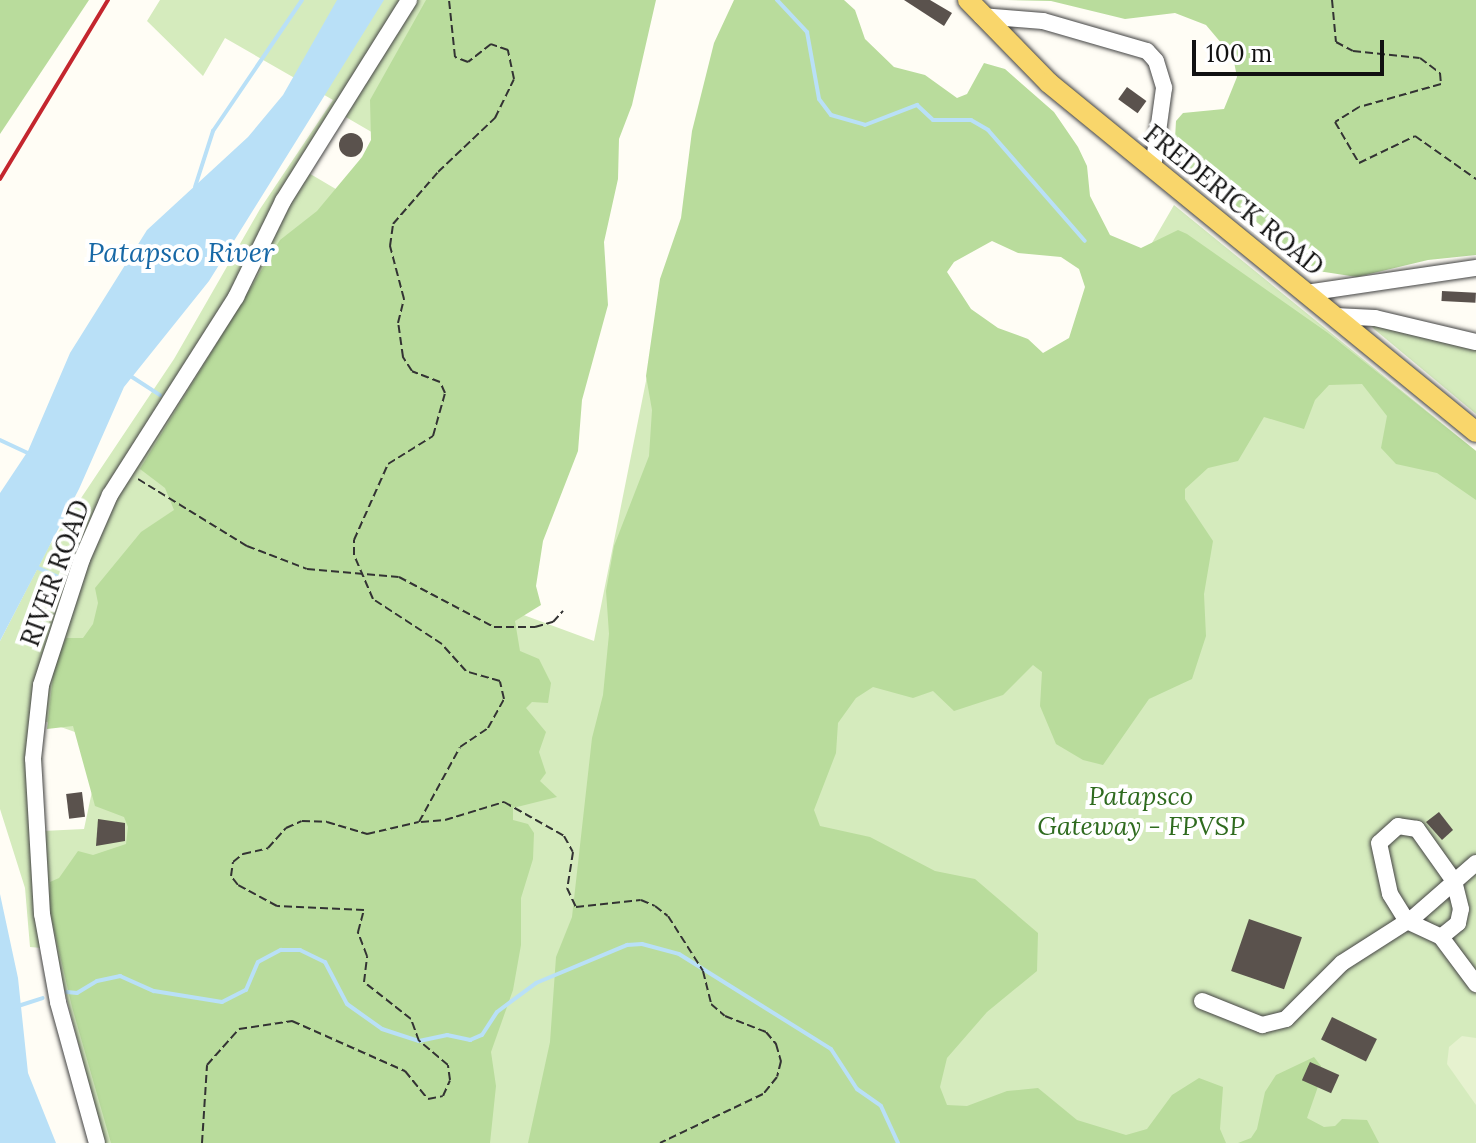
<!DOCTYPE html>
<style>
body{margin:0}
#map{position:relative;width:1476px;height:1143px;overflow:hidden;background:#fffdf5;font-family:Lora,serif}
div>[style]{position:absolute}
.green>*{inset:0;background:#d5ebbd}
.forest>*{inset:0;background:#b9dc9c}
.pitch>*{inset:0;background:#e6f2cf}
.water>*{inset:0;background:#b9e0f7}
.stream>*{height:4px;margin:-2px;padding:0 2px;transform-origin:2px;border-radius:2px;background:#b9e0f7}
.building>*{inset:0;background:#5a524d;transform-origin:0 0}
.round{border-radius:50%}
.path>*{height:2px;margin-top:-1px;transform-origin:0;background:repeating-linear-gradient(90deg,#333 0 8px,transparent 0 12px)}
.roads{filter:drop-shadow(0 0 2px #444) drop-shadow(0 0 2px #444)}
.minor>*{height:16px;margin:-8px;padding:0 8px;transform-origin:8px;border-radius:8px;background:#fff}
.major>*{height:20px;margin:-10px;padding:0 10px;transform-origin:10px;border-radius:10px;background:#f9d66b}
.rail>*{height:4px;margin:-2px;padding:0 2px;transform-origin:2px;border-radius:2px;background:#c4262e}
span{translate:-50% -50%;white-space:nowrap;text-align:center;line-height:1.15;-webkit-text-stroke:8px #fff;paint-order:stroke}
.street-label{font-size:26px;color:#111}
.park-label{font-size:26px;color:#2f6b1f;font-style:italic}
.water-label{font-size:28px;color:#1768a6;font-style:italic}
.scale{position:absolute;left:1192px;top:40px;width:192px;height:36px;box-sizing:border-box;border:4px solid #111;border-top:0;padding-left:10px;font-size:24px;line-height:28px;white-space:nowrap;color:#111;-webkit-text-stroke:6px #fff;paint-order:stroke}
</style>
<div id="map">
<div class="green">
<i style="clip-path:polygon(evenodd,160px 0,555px 0,464px 593px,594px 641px,648px 371px,995px 513px,1174px 205px,1476px 451px,1476px 1143px,104px 1143px,54px 949px,30px 947px,25px 888px,0 809px,0 641px,49px 546px,174px 359px,260px 209px,333px 100px,225px 38px,203px 76px,147px 21px,160px 0,344px 116px,387px 141px,351px 198px,307px 172px,344px 116px,160px 0,41px 720px,120px 748px,97px 768px,84px 829px,43px 831px,41px 720px)"></i>
<i style="clip-path:polygon(1355px 309px,1476px 335px,1476px 414px,1374px 329px)"></i>
</div>
<div class="forest">
<i style="clip-path:polygon(0 0,89px 0,0 134px)"></i>
<i style="clip-path:polygon(426px 0,656px 0,632px 105px,619px 139px,618px 179px,604px 242px,608px 305px,582px 400px,578px 451px,543px 541px,536px 586px,541px 605px,515px 621px,520px 651px,539px 659px,551px 683px,548px 703px,532px 702px,526px 708px,546px 732px,539px 752px,546px 773px,540px 781px,557px 797px,513px 808px,513px 820px,528px 824px,534px 833px,533px 859px,521px 898px,521px 945px,513px 990px,491px 1052px,496px 1086px,490px 1143px,111px 1143px,72px 1007px,50px 912px,50px 882px,59px 878px,78px 851px,93px 855px,126px 844px,128px 827px,124px 817px,95px 806px,73px 726px,47px 729px,54px 668px,66px 638px,83px 638px,93px 624px,98px 603px,95px 588px,141px 532px,174px 510px,165px 488px,140px 469px,280px 240px,317px 211px,362px 157px,371px 140px,370px 100px)"></i>
<i style="clip-path:polygon(evenodd,734px 0,844px 0,855px 10px,865px 39px,894px 67px,925px 75px,957px 98px,967px 94px,984px 63px,1005px 69px,1054px 112px,1078px 147px,1087px 166px,1090px 196px,1110px 235px,1141px 248px,1178px 230px,1187px 234px,1328px 333px,1476px 451px,1476px 500px,1437px 473px,1396px 464px,1381px 448px,1387px 416px,1362px 384px,1329px 385px,1315px 400px,1304px 429px,1264px 417px,1238px 461px,1208px 468px,1185px 489px,1185px 499px,1213px 541px,1204px 594px,1206px 636px,1192px 679px,1149px 699px,1103px 765px,1083px 760px,1056px 744px,1040px 706px,1042px 672px,1033px 665px,1003px 695px,954px 711px,933px 691px,913px 698px,873px 687px,856px 698px,838px 723px,836px 753px,814px 810px,820px 826px,870px 837px,935px 871px,975px 879px,1038px 933px,1037px 971px,987px 1012px,947px 1058px,940px 1087px,947px 1105px,967px 1106px,1007px 1091px,1038px 1088px,1077px 1120px,1126px 1135px,1147px 1129px,1172px 1095px,1199px 1078px,1223px 1087px,1220px 1129px,1226px 1143px,528px 1143px,550px 1042px,556px 957px,572px 917px,592px 738px,603px 695px,609px 634px,606px 591px,614px 546px,649px 456px,652px 410px,646px 376px,660px 279px,681px 218px,692px 131px,714px 43px,734px 0,992px 241px,1018px 253px,1061px 257px,1079px 269px,1085px 287px,1069px 338px,1043px 353px,1028px 339px,998px 328px,971px 309px,947px 272px,954px 262px,992px 241px)"></i>
<i style="clip-path:polygon(1007px 0,1476px 0,1476px 255px,1428px 260px,1357px 277px,1318px 271px,1174px 156px,1176px 121px,1183px 113px,1224px 109px,1237px 77px,1233px 57px,1206px 25px,1175px 13px,1125px 19px,1051px 1px)"></i>
<i style="clip-path:polygon(1314px 1057px,1321px 1066px,1321px 1078px,1307px 1118px,1324px 1127px,1335px 1126px,1342px 1119px,1367px 1120px,1379px 1143px,1238px 1143px,1251px 1138px,1257px 1129px,1265px 1092px,1276px 1075px)"></i>
</div>
<div class="pitch">
<i style="clip-path:polygon(1462px 1036px,1476px 1038px,1476px 1105px,1447px 1064px,1449px 1047px)"></i>
</div>
<div class="water">
<i style="clip-path:polygon(337px 0,384px 0,209px 281px,124px 387px,79px 489px,0 641px,0 493px,28px 451px,70px 353px,147px 230px,248px 137px,283px 95px)"></i>
<i style="clip-path:polygon(0 894px,18px 978px,28px 1073px,56px 1143px,0 1143px)"></i>
</div>
<div class="stream">
<i style="left:777px;top:0;width:44px;rotate:46.8deg"></i>
<i style="left:807px;top:32px;width:68px;rotate:79.8deg"></i>
<i style="left:819px;top:99px;width:20px;rotate:53deg"></i>
<i style="left:831px;top:115px;width:35px;rotate:16deg"></i>
<i style="left:865px;top:125px;width:56px;rotate:-21deg"></i>
<i style="left:917px;top:105px;width:22px;rotate:43deg"></i>
<i style="left:933px;top:120px;width:38px"></i>
<i style="left:971px;top:120px;width:20px;rotate:30deg"></i>
<i style="left:988px;top:130px;width:147px;rotate:48.9deg"></i>
<i style="left:195px;top:187px;width:59px;rotate:-72.2deg"></i>
<i style="left:213px;top:131px;width:158px;rotate:-55.8deg"></i>
<i style="left:129px;top:375px;width:37px;rotate:33deg"></i>
<i style="left:0;top:440px;width:33px;rotate:25deg"></i>
<i style="left:36px;top:567px;width:30px;rotate:24deg"></i>
<i style="left:67px;top:992px;width:10px;rotate:6deg"></i>
<i style="left:77px;top:993px;width:23px;rotate:-31deg"></i>
<i style="left:97px;top:981px;width:24px;rotate:-12deg"></i>
<i style="left:120px;top:976px;width:37px;rotate:24deg"></i>
<i style="left:154px;top:991px;width:69px;rotate:9.2deg"></i>
<i style="left:222px;top:1002px;width:27px;rotate:-27deg"></i>
<i style="left:246px;top:990px;width:30px;rotate:-67deg"></i>
<i style="left:258px;top:962px;width:26px;rotate:-28deg"></i>
<i style="left:281px;top:950px;width:19px"></i>
<i style="left:300px;top:950px;width:28px;rotate:26deg"></i>
<i style="left:325px;top:962px;width:47px;rotate:62.4deg"></i>
<i style="left:347px;top:1004px;width:43px;rotate:35.5deg"></i>
<i style="left:382px;top:1029px;width:39px;rotate:18deg"></i>
<i style="left:419px;top:1041px;width:29px;rotate:-12deg"></i>
<i style="left:447px;top:1035px;width:24px;rotate:12deg"></i>
<i style="left:470px;top:1040px;width:13px;rotate:-23deg"></i>
<i style="left:482px;top:1035px;width:27px;rotate:-57deg"></i>
<i style="left:497px;top:1012px;width:49px;rotate:-36.6deg"></i>
<i style="left:536px;top:983px;width:99px;rotate:-22.7deg"></i>
<i style="left:627px;top:945px;width:15px;rotate:-4deg"></i>
<i style="left:642px;top:944px;width:38px;rotate:15deg"></i>
<i style="left:679px;top:954px;width:179px;rotate:32deg"></i>
<i style="left:831px;top:1049px;width:48px;rotate:57deg"></i>
<i style="left:857px;top:1089px;width:29px;rotate:35deg"></i>
<i style="left:881px;top:1106px;width:41px;rotate:65.3deg"></i>
<i style="left:15px;top:1007px;width:29px;rotate:-18deg"></i>
</div>
<div class="building">
<i style="clip-path:polygon(904px 0,930px 0,952px 13px,944px 26px)"></i>
<i style="left:1127px;top:87px;width:24px;height:15px;rotate:36deg"></i>
<i class="round" style="left:339px;top:133px;width:24px;height:24px"></i>
<i style="left:1442px;top:291px;width:34px;height:10px;rotate:3deg"></i>
<i style="left:82px;top:792px;width:25px;height:16px;rotate:83deg"></i>
<i style="clip-path:polygon(1439px 812px,1453px 830px,1442px 840px,1426px 822px)"></i>
<i style="clip-path:polygon(98px 819px,125px 823px,125px 841px,96px 846px)"></i>
<i style="left:1249px;top:919px;width:56px;height:55px;rotate:19deg"></i>
<i style="left:1332px;top:1017px;width:50px;height:25px;rotate:26deg"></i>
<i style="left:1310px;top:1062px;width:32px;height:20px;rotate:24deg"></i>
</div>
<div class="path">
<i style="left:1332px;top:0;width:42px;rotate:84.6deg"></i>
<i style="left:1336px;top:42px;width:19px;rotate:28deg"></i>
<i style="left:1353px;top:51px;width:67px;rotate:6deg"></i>
<i style="left:1420px;top:58px;width:25px;rotate:37deg"></i>
<i style="left:1440px;top:73px;width:11px;rotate:85deg"></i>
<i style="left:1441px;top:84px;width:85px;rotate:164.3deg"></i>
<i style="left:1359px;top:107px;width:28px;rotate:148deg"></i>
<i style="left:1335px;top:122px;width:48px;rotate:59.7deg"></i>
<i style="left:1359px;top:163px;width:62px;rotate:-25.7deg"></i>
<i style="left:1415px;top:136px;width:75px;rotate:35.2deg"></i>
<i style="left:138px;top:479px;width:128px;rotate:31.6deg"></i>
<i style="left:247px;top:546px;width:64px;rotate:21deg"></i>
<i style="left:307px;top:569px;width:92px;rotate:5deg"></i>
<i style="left:399px;top:577px;width:107px;rotate:27.8deg"></i>
<i style="left:494px;top:627px;width:41px"></i>
<i style="left:535px;top:627px;width:19px;rotate:-16deg"></i>
<i style="left:553px;top:622px;width:15px;rotate:-48deg"></i>
<i style="left:421px;top:822px;width:24px;rotate:-5deg"></i>
<i style="left:445px;top:820px;width:62px;rotate:-17deg"></i>
<i style="left:504px;top:802px;width:69px;rotate:29.5deg"></i>
<i style="left:564px;top:836px;width:18px;rotate:61deg"></i>
<i style="left:573px;top:852px;width:36px;rotate:99deg"></i>
<i style="left:567px;top:888px;width:21px;rotate:65deg"></i>
<i style="left:576px;top:907px;width:65px;rotate:-6.1deg"></i>
<i style="left:641px;top:900px;width:15px;rotate:23deg"></i>
<i style="left:655px;top:906px;width:16px;rotate:38deg"></i>
<i style="left:668px;top:916px;width:65px;rotate:57.5deg"></i>
<i style="left:703px;top:971px;width:34px;rotate:76deg"></i>
<i style="left:711px;top:1004px;width:18px;rotate:41deg"></i>
<i style="left:725px;top:1016px;width:44px;rotate:21.3deg"></i>
<i style="left:766px;top:1032px;width:16px;rotate:50deg"></i>
<i style="left:776px;top:1044px;width:18px;rotate:74deg"></i>
<i style="left:781px;top:1061px;width:16px;rotate:104deg"></i>
<i style="left:777px;top:1077px;width:22px;rotate:129deg"></i>
<i style="left:763px;top:1094px;width:114px;rotate:154.6deg"></i>
<i style="left:202px;top:1143px;width:78px;rotate:-86.3deg"></i>
<i style="left:207px;top:1065px;width:48px;rotate:-48.4deg"></i>
<i style="left:239px;top:1029px;width:54px;rotate:-8.6deg"></i>
<i style="left:292px;top:1021px;width:124px;rotate:23.9deg"></i>
<i style="left:405px;top:1071px;width:36px;rotate:51deg"></i>
<i style="left:428px;top:1099px;width:15px;rotate:-11deg"></i>
<i style="left:443px;top:1096px;width:17px;rotate:-66deg"></i>
<i style="left:450px;top:1080px;width:15px;rotate:-98deg"></i>
<i style="left:448px;top:1065px;width:38px;rotate:-140deg"></i>
<i style="left:419px;top:1041px;width:23px;rotate:-110deg"></i>
<i style="left:411px;top:1019px;width:60px;rotate:-141.8deg"></i>
<i style="left:364px;top:982px;width:26px;rotate:-83deg"></i>
<i style="left:367px;top:956px;width:26px;rotate:-111deg"></i>
<i style="left:358px;top:932px;width:23px;rotate:-75deg"></i>
<i style="left:364px;top:910px;width:87px;rotate:-177.4deg"></i>
<i style="left:277px;top:906px;width:44px;rotate:-151.7deg"></i>
<i style="left:238px;top:885px;width:11px;rotate:-128deg"></i>
<i style="left:231px;top:876px;width:14px;rotate:-82deg"></i>
<i style="left:233px;top:862px;width:13px;rotate:-39deg"></i>
<i style="left:243px;top:854px;width:26px;rotate:-13deg"></i>
<i style="left:268px;top:848px;width:27px;rotate:-48deg"></i>
<i style="left:286px;top:828px;width:17px;rotate:-24deg"></i>
<i style="left:302px;top:821px;width:25px;rotate:2deg"></i>
<i style="left:327px;top:822px;width:42px;rotate:16.7deg"></i>
<i style="left:367px;top:834px;width:53px;rotate:-13deg"></i>
<i style="left:419px;top:822px;width:85px;rotate:-61.3deg"></i>
<i style="left:460px;top:747px;width:34px;rotate:-34deg"></i>
<i style="left:488px;top:728px;width:33px;rotate:-61deg"></i>
<i style="left:504px;top:699px;width:18px;rotate:-103deg"></i>
<i style="left:500px;top:681px;width:35px;rotate:-164deg"></i>
<i style="left:466px;top:671px;width:36px;rotate:-132deg"></i>
<i style="left:442px;top:644px;width:82px;rotate:-146.9deg"></i>
<i style="left:373px;top:599px;width:48px;rotate:-113.4deg"></i>
<i style="left:354px;top:555px;width:15px;rotate:-90deg"></i>
<i style="left:354px;top:540px;width:83px;rotate:-65.9deg"></i>
<i style="left:388px;top:464px;width:53px;rotate:-31.9deg"></i>
<i style="left:433px;top:436px;width:45px;rotate:-74.4deg"></i>
<i style="left:445px;top:393px;width:12px;rotate:-114deg"></i>
<i style="left:440px;top:382px;width:30px;rotate:-159deg"></i>
<i style="left:412px;top:371px;width:17px;rotate:-123deg"></i>
<i style="left:403px;top:357px;width:34px;rotate:-98deg"></i>
<i style="left:398px;top:323px;width:25px;rotate:-76deg"></i>
<i style="left:404px;top:299px;width:55px;rotate:-104.8deg"></i>
<i style="left:390px;top:246px;width:22px;rotate:-82deg"></i>
<i style="left:393px;top:224px;width:69px;rotate:-49.1deg"></i>
<i style="left:438px;top:172px;width:79px;rotate:-43.5deg"></i>
<i style="left:495px;top:118px;width:43px;rotate:-64deg"></i>
<i style="left:514px;top:79px;width:30px;rotate:-102deg"></i>
<i style="left:508px;top:50px;width:18px;rotate:-161deg"></i>
<i style="left:491px;top:44px;width:29px;rotate:142deg"></i>
<i style="left:468px;top:62px;width:14px;rotate:-159deg"></i>
<i style="left:455px;top:57px;width:57px;rotate:-96deg"></i>
</div>
<div class="roads">
<div class="minor">
<i style="left:981px;top:16px;width:62px;rotate:4.6deg"></i>
<i style="left:1043px;top:21px;width:108px;rotate:16.1deg"></i>
<i style="left:1147px;top:51px;width:13px;rotate:48deg"></i>
<i style="left:1156px;top:61px;width:28px;rotate:73deg"></i>
<i style="left:1164px;top:88px;width:81px;rotate:97.8deg"></i>
<i style="left:1306px;top:293px;width:172px;rotate:-8.4deg"></i>
<i style="left:1335px;top:316px;width:40px;rotate:2.9deg"></i>
<i style="left:1375px;top:318px;width:104px;rotate:13.4deg"></i>
<i style="left:1441px;top:937px;width:22px;rotate:-39deg"></i>
<i style="left:1458px;top:923px;width:14px;rotate:-78deg"></i>
<i style="left:1461px;top:909px;width:29px;rotate:-104deg"></i>
<i style="left:1454px;top:881px;width:64px;rotate:-125.4deg"></i>
<i style="left:1417px;top:829px;width:19px;rotate:-171deg"></i>
<i style="left:1398px;top:826px;width:25px;rotate:138deg"></i>
<i style="left:1379px;top:843px;width:52px;rotate:77.8deg"></i>
<i style="left:1390px;top:894px;width:32px;rotate:58deg"></i>
<i style="left:1407px;top:921px;width:38px;rotate:25deg"></i>
<i style="left:1441px;top:937px;width:59px;rotate:53.3deg"></i>
<i style="left:1202px;top:1001px;width:65px;rotate:21.8deg"></i>
<i style="left:1262px;top:1025px;width:25px;rotate:-14deg"></i>
<i style="left:1286px;top:1019px;width:79px;rotate:-45deg"></i>
<i style="left:1342px;top:963px;width:85px;rotate:-32.6deg"></i>
<i style="left:1414px;top:917px;width:82px;rotate:-41.1deg"></i>
<i style="left:97px;top:1143px;width:146px;rotate:-105.5deg"></i>
<i style="left:58px;top:1002px;width:89px;rotate:-100.3deg"></i>
<i style="left:42px;top:914px;width:155px;rotate:-93.3deg"></i>
<i style="left:33px;top:759px;width:74px;rotate:-83.8deg"></i>
<i style="left:41px;top:685px;width:133px;rotate:-72deg"></i>
<i style="left:82px;top:559px;width:70px;rotate:-66.4deg"></i>
<i style="left:110px;top:495px;width:235px;rotate:-57.5deg"></i>
<i style="left:236px;top:297px;width:107px;rotate:-63.9deg"></i>
<i style="left:283px;top:201px;width:237px;rotate:-57.9deg"></i>
</div>
<div class="major">
<i style="left:968px;top:0;width:116px;rotate:45.7deg"></i>
<i style="left:1049px;top:83px;width:551px;rotate:39.26deg"></i>
</div>
</div>
<div class="rail">
<i style="left:0;top:179px;width:209px;rotate:-58.9deg"></i>
</div>
<div class="street-label">
<span style="left:1234px;top:200px;rotate:39deg">FREDERICK ROAD</span>
<span style="left:55px;top:573px;rotate:-70deg">RIVER ROAD</span>
</div>
<div class="park-label">
<span style="left:1141px;top:811px">Patapsco<br>Gateway - FPVSP</span>
</div>
<div class="water-label">
<span style="left:181px;top:252px">Patapsco River</span>
</div>
<div class="scale">100 m</div>
</div>
